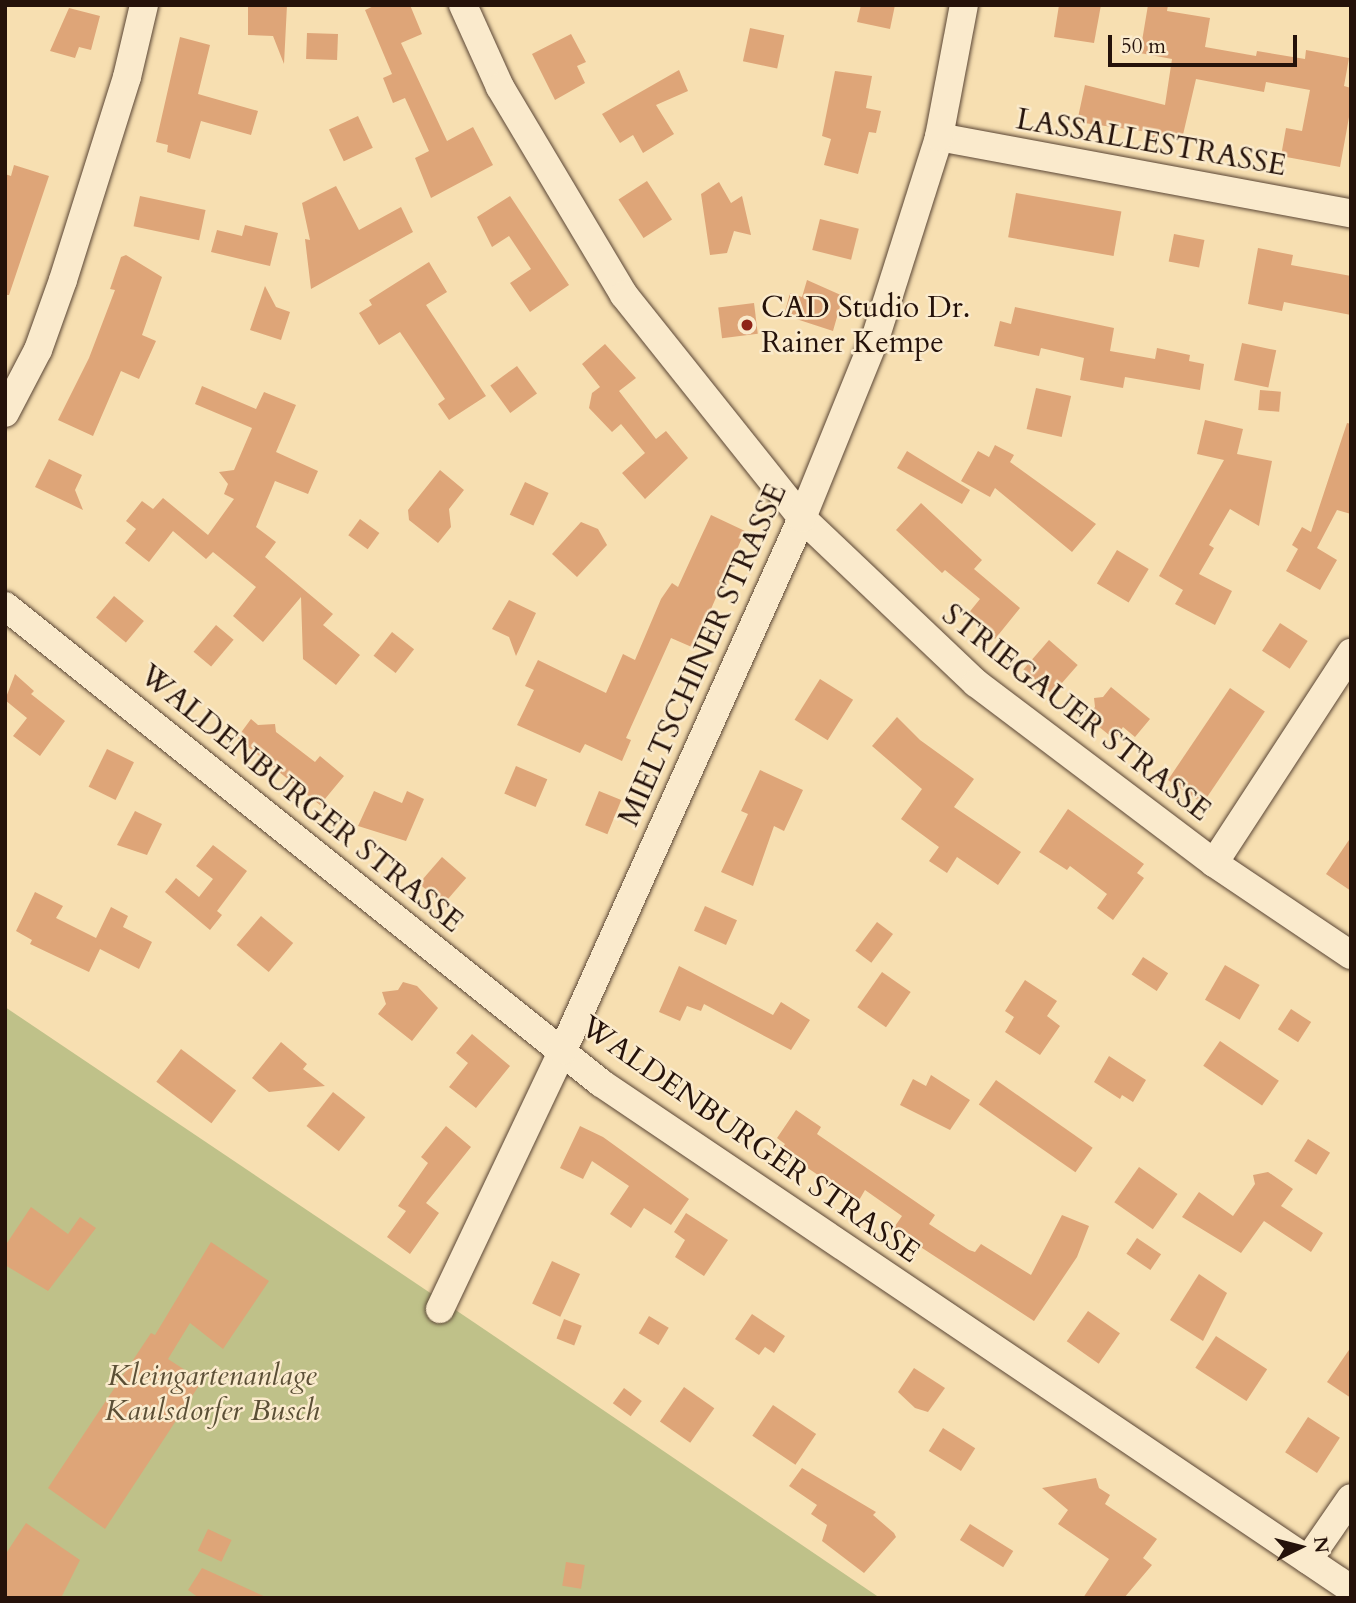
<!DOCTYPE html>
<style>
body{margin:0}
#map{position:relative;width:1356px;height:1603px;overflow:hidden;background:#f7dfb1;font-family:Cardo,serif}
div>[style]{position:absolute}
.green>*{inset:0;background:#bfc189}
.building>*{inset:0;background:#dea578;transform-origin:0 0}
.roads{filter:drop-shadow(0 0 2px #5a4534) drop-shadow(0 0 2px #5a4534)}
.street>*{height:28px;margin:-14px;padding:0 14px;transform-origin:14px;border-radius:14px;background:#faeacc}
.dots>*{width:19px;height:19px;translate:-50% -50%;box-sizing:border-box;border:4px solid #faeacc;border-radius:50%}
span{translate:-50% -50%;white-space:nowrap;text-align:center;line-height:1.15;-webkit-text-stroke:5px #faeacc;paint-order:stroke}
.street-label{font-size:30px;color:#25120a}
.poi-label{font-size:30px;color:#25120a}
.left{translate:0 -50%;text-align:left}
.park-label{font-size:30px;color:#5b4f36;font-style:italic}
.frame{position:absolute;inset:0;border:7px solid #25120a;pointer-events:none}
.north{position:absolute;left:1265px;top:1512px;width:70px;height:70px;-webkit-text-stroke:5px #faeacc;paint-order:stroke;rotate:84deg;font-size:19px;font-weight:700;line-height:28px;text-align:center;color:#25120a}
.north::after{content:'';display:block;margin:auto;width:24px;height:32px;background:#25120a;clip-path:polygon(50% 0,100% 100%,50% 72%,0 100%)}
.scale{position:absolute;left:1108px;top:35px;width:189px;height:32px;box-sizing:border-box;border:4px solid #25120a;border-top:0;padding-left:9px;font-size:21px;line-height:24px;white-space:nowrap;color:#25120a;-webkit-text-stroke:5px #faeacc;paint-order:stroke}
</style>
<div id="map">
<div class="green">
<i style="clip-path:polygon(5px 1007px,469px 1319px,880px 1598px,5px 1598px)"></i>
</div>
<div class="building">
<i style="clip-path:polygon(248px 5px,287px 5px,284px 64px,273px 36px,248px 35px)"></i>
<i style="clip-path:polygon(376px 5px,410px 5px,422px 34px,401px 43px,447px 141px,473px 127px,493px 165px,431px 198px,415px 158px,429px 151px,405px 98px,393px 103px,383px 78px,392px 74px,365px 10px)"></i>
<i style="clip-path:polygon(861px 5px,895px 5px,890px 29px,857px 22px)"></i>
<i style="clip-path:polygon(1059px 5px,1101px 5px,1094px 43px,1054px 37px)"></i>
<i style="clip-path:polygon(1148px 5px,1168px 5px,1167px 11px,1210px 18px,1205px 47px,1256px 56px,1257px 51px,1305px 59px,1306px 50px,1349px 58px,1344px 86px,1351px 88px,1351px 106px,1340px 167px,1281px 156px,1286px 128px,1302px 131px,1310px 90px,1266px 82px,1264px 92px,1196px 79px,1182px 139px,1159px 134px,1153px 139px,1148px 132px,1077px 122px,1085px 85px,1165px 105px,1172px 59px,1140px 53px)"></i>
<i style="clip-path:polygon(69px 8px,100px 16px,91px 50px,79px 47px,75px 58px,50px 51px)"></i>
<i style="left:750px;top:28px;width:35px;height:34px;rotate:12deg"></i>
<i style="left:307px;top:33px;width:31px;height:26px;rotate:2deg"></i>
<i style="clip-path:polygon(571px 34px,586px 62px,577px 66px,585px 83px,555px 100px,532px 54px)"></i>
<i style="clip-path:polygon(180px 37px,210px 45px,198px 94px,258px 111px,251px 135px,201px 121px,190px 159px,167px 152px,168px 145px,156px 142px)"></i>
<i style="clip-path:polygon(679px 70px,688px 91px,656px 105px,674px 134px,643px 153px,633px 135px,620px 143px,602px 114px)"></i>
<i style="clip-path:polygon(835px 71px,872px 76px,866px 108px,881px 111px,876px 133px,869px 132px,858px 174px,824px 165px,831px 139px,822px 136px)"></i>
<i style="left:358px;top:116px;width:35px;height:32px;rotate:65deg"></i>
<i style="clip-path:polygon(14px 165px,49px 176px,9px 295px,5px 295px,5px 174px,11px 176px)"></i>
<i style="left:647px;top:181px;width:46px;height:34px;rotate:57deg"></i>
<i style="clip-path:polygon(719px 182px,731px 203px,742px 196px,751px 235px,734px 231px,727px 253px,710px 255px,701px 194px)"></i>
<i style="clip-path:polygon(336px 186px,359px 230px,401px 207px,413px 232px,311px 289px,305px 239px,310px 240px,302px 203px)"></i>
<i style="left:1016px;top:193px;width:107px;height:45px;rotate:10deg"></i>
<i style="left:140px;top:196px;width:67px;height:31px;rotate:12deg"></i>
<i style="clip-path:polygon(510px 196px,569px 285px,530px 312px,510px 283px,531px 269px,509px 236px,492px 247px,477px 217px)"></i>
<i style="left:820px;top:219px;width:40px;height:32px;rotate:14deg"></i>
<i style="clip-path:polygon(245px 225px,278px 233px,270px 266px,211px 252px,217px 230px,242px 236px)"></i>
<i style="left:1174px;top:234px;width:31px;height:28px;rotate:11deg"></i>
<i style="clip-path:polygon(1258px 248px,1293px 255px,1291px 265px,1351px 276px,1351px 315px,1284px 302px,1282px 311px,1248px 304px)"></i>
<i style="clip-path:polygon(126px 255px,162px 277px,142px 335px,156px 341px,139px 379px,121px 371px,93px 436px,58px 420px,89px 358px,115px 290px,110px 289px,121px 257px)"></i>
<i style="clip-path:polygon(429px 262px,447px 292px,426px 305px,486px 396px,449px 420px,438px 404px,445px 399px,400px 332px,379px 345px,359px 313px,372px 305px,369px 300px)"></i>
<i style="clip-path:polygon(807px 280px,843px 296px,833px 331px,784px 315px,790px 293px,802px 297px)"></i>
<i style="clip-path:polygon(265px 286px,276px 307px,290px 312px,281px 340px,250px 330px)"></i>
<i style="left:754px;top:303px;width:31px;height:36px;rotate:83deg"></i>
<i style="clip-path:polygon(1015px 307px,1114px 328px,1110px 351px,1155px 359px,1157px 348px,1190px 355px,1189px 361px,1204px 364px,1200px 390px,1125px 377px,1123px 388px,1080px 380px,1084px 358px,1041px 348px,1039px 356px,994px 346px,1000px 321px,1011px 324px)"></i>
<i style="left:1242px;top:343px;width:35px;height:38px;rotate:12deg"></i>
<i style="clip-path:polygon(605px 344px,636px 378px,619px 391px,656px 439px,666px 431px,688px 458px,645px 499px,622px 473px,645px 453px,621px 424px,612px 432px,589px 408px,592px 393px,600px 387px,582px 364px)"></i>
<i style="left:517px;top:366px;width:34px;height:33px;rotate:54deg"></i>
<i style="clip-path:polygon(202px 386px,256px 409px,264px 392px,296px 405px,276px 452px,318px 471px,308px 494px,275px 481px,256px 527px,276px 542px,265px 557px,333px 614px,323px 625px,360px 655px,336px 685px,303px 659px,301px 597px,263px 642px,233px 616px,256px 587px,213px 552px,206px 559px,173px 531px,149px 562px,125px 543px,136px 529px,126px 521px,142px 501px,153px 509px,163px 498px,208px 535px,234px 499px,224px 494px,228px 484px,219px 472px,234px 470px,252px 428px,195px 404px)"></i>
<i style="left:1036px;top:388px;width:36px;height:42px;rotate:13deg"></i>
<i style="left:1260px;top:390px;width:21px;height:20px;rotate:5deg"></i>
<i style="clip-path:polygon(1205px 420px,1243px 429px,1237px 454px,1272px 461px,1259px 526px,1230px 509px,1209px 545px,1214px 548px,1199px 574px,1232px 591px,1215px 625px,1175px 604px,1183px 590px,1159px 576px,1224px 460px,1197px 454px)"></i>
<i style="clip-path:polygon(1347px 423px,1351px 424px,1351px 514px,1337px 510px,1317px 548px,1337px 560px,1320px 590px,1286px 571px,1298px 549px,1292px 545px,1302px 527px,1311px 532px)"></i>
<i style="clip-path:polygon(995px 445px,1014px 455px,1010px 462px,1096px 524px,1072px 552px,995px 488px,990px 497px,961px 481px,978px 451px,989px 457px)"></i>
<i style="clip-path:polygon(907px 451px,970px 490px,962px 504px,897px 468px)"></i>
<i style="clip-path:polygon(49px 459px,82px 475px,75px 490px,83px 510px,35px 487px)"></i>
<i style="clip-path:polygon(440px 470px,464px 490px,449px 509px,451px 527px,438px 543px,409px 520px,408px 510px)"></i>
<i style="left:525px;top:482px;width:26px;height:36px;rotate:25deg"></i>
<i style="clip-path:polygon(921px 503px,982px 560px,974px 569px,1020px 608px,995px 639px,967px 615px,980px 599px,945px 570px,942px 573px,896px 530px)"></i>
<i style="clip-path:polygon(711px 515px,745px 531px,694px 648px,671px 638px,626px 738px,631px 740px,622px 761px,585px 744px,580px 753px,517px 725px,534px 690px,525px 686px,538px 660px,606px 693px,623px 654px,635px 660px,661px 599px,672px 583px,678px 587px)"></i>
<i style="left:360px;top:519px;width:24px;height:20px;rotate:36deg"></i>
<i style="clip-path:polygon(581px 522px,598px 529px,607px 545px,577px 577px,552px 554px)"></i>
<i style="left:1117px;top:550px;width:37px;height:39px;rotate:31deg"></i>
<i style="left:114px;top:596px;width:39px;height:28px;rotate:40deg"></i>
<i style="clip-path:polygon(509px 600px,536px 613px,516px 656px,509px 637px,492px 629px)"></i>
<i style="left:1280px;top:623px;width:33px;height:33px;rotate:33deg"></i>
<i style="left:216px;top:625px;width:23px;height:35px;rotate:40deg"></i>
<i style="left:392px;top:632px;width:28px;height:30px;rotate:38deg"></i>
<i style="left:1049px;top:640px;width:38px;height:39px;rotate:41deg"></i>
<i style="clip-path:polygon(15px 674px,34px 691px,31px 694px,65px 721px,40px 756px,13px 736px,27px 718px,5px 700px)"></i>
<i style="left:820px;top:679px;width:39px;height:48px;rotate:32deg"></i>
<i style="clip-path:polygon(1111px 687px,1150px 719px,1135px 737px,1123px 727px,1114px 739px,1087px 717px,1095px 707px,1094px 698px,1103px 697px)"></i>
<i style="left:1230px;top:688px;width:42px;height:111px;rotate:34deg"></i>
<i style="clip-path:polygon(897px 717px,920px 740px,974px 779px,954px 807px,1021px 852px,998px 885px,957px 857px,947px 873px,929px 861px,939px 847px,901px 819px,922px 789px,872px 746px)"></i>
<i style="clip-path:polygon(251px 719px,258px 725px,275px 724px,276px 732px,315px 762px,320px 756px,344px 776px,320px 805px,237px 738px)"></i>
<i style="left:107px;top:749px;width:30px;height:42px;rotate:26deg"></i>
<i style="left:516px;top:766px;width:34px;height:30px;rotate:23deg"></i>
<i style="clip-path:polygon(760px 770px,803px 790px,784px 831px,774px 826px,753px 886px,721px 872px,748px 814px,741px 811px)"></i>
<i style="clip-path:polygon(374px 791px,402px 803px,407px 791px,424px 799px,406px 841px,358px 826px)"></i>
<i style="left:599px;top:791px;width:24px;height:37px;rotate:22deg"></i>
<i style="clip-path:polygon(1068px 809px,1144px 864px,1137px 873px,1144px 878px,1113px 920px,1097px 908px,1107px 894px,1070px 866px,1067px 870px,1039px 852px)"></i>
<i style="clip-path:polygon(135px 811px,162px 824px,147px 855px,117px 845px)"></i>
<i style="clip-path:polygon(1351px 837px,1351px 891px,1326px 874px)"></i>
<i style="clip-path:polygon(213px 845px,247px 871px,217px 911px,222px 915px,210px 930px,165px 892px,176px 878px,199px 897px,213px 879px,196px 866px)"></i>
<i style="left:442px;top:857px;width:32px;height:35px;rotate:41deg"></i>
<i style="clip-path:polygon(35px 892px,63px 906px,56px 918px,96px 938px,111px 907px,128px 916px,123px 927px,152px 942px,139px 969px,100px 949px,89px 972px,30px 944px,32px 940px,16px 931px)"></i>
<i style="left:705px;top:906px;width:35px;height:27px;rotate:24deg"></i>
<i style="left:261px;top:916px;width:42px;height:38px;rotate:40deg"></i>
<i style="left:877px;top:922px;width:20px;height:36px;rotate:37deg"></i>
<i style="left:1143px;top:957px;width:30px;height:21px;rotate:33deg"></i>
<i style="left:1225px;top:965px;width:40px;height:40px;rotate:30deg"></i>
<i style="clip-path:polygon(679px 966px,773px 1015px,781px 1002px,810px 1020px,791px 1050px,704px 1004px,701px 1011px,687px 1006px,680px 1021px,659px 1012px)"></i>
<i style="left:882px;top:972px;width:35px;height:43px;rotate:35deg"></i>
<i style="clip-path:polygon(1025px 980px,1057px 1001px,1047px 1016px,1060px 1026px,1040px 1055px,1005px 1032px,1014px 1017px,1005px 1011px)"></i>
<i style="clip-path:polygon(403px 982px,417px 986px,438px 1008px,412px 1041px,378px 1014px,386px 1004px,382px 992px,398px 990px)"></i>
<i style="left:1291px;top:1009px;width:24px;height:24px;rotate:33deg"></i>
<i style="clip-path:polygon(472px 1034px,510px 1066px,476px 1108px,449px 1087px,468px 1063px,456px 1053px)"></i>
<i style="left:1220px;top:1041px;width:71px;height:30px;rotate:34deg"></i>
<i style="clip-path:polygon(281px 1042px,307px 1064px,303px 1069px,325px 1086px,269px 1092px,252px 1078px)"></i>
<i style="left:181px;top:1049px;width:69px;height:41px;rotate:37deg"></i>
<i style="clip-path:polygon(1109px 1056px,1146px 1080px,1133px 1102px,1122px 1095px,1120px 1099px,1094px 1082px)"></i>
<i style="clip-path:polygon(931px 1075px,970px 1100px,950px 1130px,900px 1105px,913px 1079px,926px 1086px)"></i>
<i style="left:996px;top:1080px;width:118px;height:30px;rotate:35deg"></i>
<i style="left:333px;top:1092px;width:41px;height:43px;rotate:38deg"></i>
<i style="clip-path:polygon(796px 1110px,821px 1127px,817px 1134px,935px 1215px,929px 1224px,969px 1250px,975px 1252px,981px 1244px,1031px 1275px,1062px 1215px,1089px 1226px,1077px 1257px,1034px 1321px,893px 1229px,902px 1216px,865px 1190px,858px 1202px,781px 1150px,785px 1144px,777px 1138px)"></i>
<i style="clip-path:polygon(446px 1126px,471px 1147px,426px 1203px,439px 1213px,410px 1254px,387px 1237px,406px 1211px,398px 1206px,428px 1163px,421px 1157px)"></i>
<i style="clip-path:polygon(580px 1126px,603px 1137px,689px 1199px,671px 1225px,644px 1208px,631px 1228px,610px 1214px,629px 1186px,592px 1161px,583px 1179px,560px 1168px)"></i>
<i style="left:1308px;top:1139px;width:26px;height:26px;rotate:32deg"></i>
<i style="left:1139px;top:1167px;width:47px;height:43px;rotate:35deg"></i>
<i style="clip-path:polygon(1268px 1172px,1293px 1189px,1281px 1206px,1323px 1233px,1311px 1252px,1264px 1221px,1241px 1253px,1182px 1217px,1199px 1192px,1233px 1216px,1255px 1184px,1253px 1175px)"></i>
<i style="clip-path:polygon(31px 1207px,68px 1234px,80px 1217px,96px 1228px,48px 1291px,5px 1265px,5px 1246px)"></i>
<i style="clip-path:polygon(686px 1213px,728px 1240px,704px 1276px,675px 1257px,685px 1240px,674px 1232px)"></i>
<i style="left:1137px;top:1238px;width:29px;height:19px;rotate:34deg"></i>
<i style="clip-path:polygon(211px 1242px,269px 1281px,223px 1349px,190px 1323px,168px 1359px,202px 1381px,105px 1529px,48px 1488px,151px 1333px,155px 1335px)"></i>
<i style="left:552px;top:1261px;width:31px;height:47px;rotate:25deg"></i>
<i style="clip-path:polygon(1199px 1274px,1227px 1293px,1203px 1341px,1170px 1320px)"></i>
<i style="left:1088px;top:1311px;width:39px;height:37px;rotate:35deg"></i>
<i style="clip-path:polygon(752px 1314px,785px 1336px,774px 1353px,765px 1347px,759px 1355px,735px 1339px)"></i>
<i style="left:649px;top:1316px;width:23px;height:20px;rotate:31deg"></i>
<i style="left:564px;top:1319px;width:19px;height:21px;rotate:21deg"></i>
<i style="left:1216px;top:1336px;width:61px;height:38px;rotate:33deg"></i>
<i style="clip-path:polygon(1351px 1347px,1351px 1398px,1327px 1382px)"></i>
<i style="clip-path:polygon(914px 1368px,945px 1388px,928px 1412px,915px 1408px,898px 1392px)"></i>
<i style="left:684px;top:1387px;width:37px;height:42px;rotate:35deg"></i>
<i style="left:624px;top:1388px;width:22px;height:19px;rotate:36deg"></i>
<i style="left:773px;top:1405px;width:52px;height:37px;rotate:34deg"></i>
<i style="left:1308px;top:1417px;width:38px;height:42px;rotate:33deg"></i>
<i style="left:943px;top:1428px;width:38px;height:27px;rotate:32deg"></i>
<i style="clip-path:polygon(802px 1468px,876px 1512px,873px 1515px,894px 1533px,896px 1537px,864px 1573px,822px 1541px,827px 1525px,811px 1514px,817px 1505px,789px 1486px)"></i>
<i style="clip-path:polygon(1096px 1478px,1099px 1488px,1110px 1495px,1105px 1504px,1157px 1539px,1143px 1558px,1152px 1565px,1124px 1598px,1083px 1598px,1109px 1559px,1058px 1524px,1068px 1510px,1042px 1488px)"></i>
<i style="clip-path:polygon(26px 1523px,80px 1560px,61px 1598px,5px 1598px,5px 1555px)"></i>
<i style="left:970px;top:1524px;width:51px;height:19px;rotate:32deg"></i>
<i style="left:208px;top:1529px;width:26px;height:24px;rotate:25deg"></i>
<i style="left:566px;top:1562px;width:19px;height:24px;rotate:9deg"></i>
<i style="clip-path:polygon(202px 1568px,268px 1598px,199px 1598px,188px 1590px)"></i>
</div>
<div class="roads">
<div class="street">
<i style="left:463px;top:5px;width:90px;rotate:65.7deg"></i>
<i style="left:500px;top:87px;width:242px;rotate:59.2deg"></i>
<i style="left:624px;top:295px;width:285px;rotate:51.4deg"></i>
<i style="left:802px;top:518px;width:240px;rotate:43.5deg"></i>
<i style="left:976px;top:683px;width:298px;rotate:37.1deg"></i>
<i style="left:1214px;top:863px;width:165px;rotate:33.9deg"></i>
<i style="left:939px;top:137px;width:419px;rotate:10.5deg"></i>
<i style="left:5px;top:413px;width:71px;rotate:-62.4deg"></i>
<i style="left:38px;top:350px;width:74px;rotate:-70.3deg"></i>
<i style="left:63px;top:280px;width:213px;rotate:-72.5deg"></i>
<i style="left:127px;top:77px;width:74px;rotate:-76.7deg"></i>
<i style="left:5px;top:606px;width:763px;rotate:38.67deg"></i>
<i style="left:601px;top:1083px;width:905px;rotate:34.01deg"></i>
<i style="left:1214px;top:863px;width:251px;rotate:-56.9deg"></i>
<i style="left:440px;top:1309px;width:287px;rotate:-64.6deg"></i>
<i style="left:563px;top:1050px;width:583px;rotate:-65.81deg"></i>
<i style="left:802px;top:518px;width:196px;rotate:-67.9deg"></i>
<i style="left:876px;top:336px;width:209px;rotate:-72.4deg"></i>
<i style="left:939px;top:137px;width:134px;rotate:-79.3deg"></i>
<i style="left:1308px;top:1560px;width:75px;rotate:-55.3deg"></i>
</div>
</div>
<div class="dots">
<i style="left:747px;top:325px;background:#8f2418"></i>
</div>
<div class="street-label">
<span style="left:1151px;top:143px;rotate:10deg">LASSALLESTRASSE</span>
<span style="left:703px;top:655px;rotate:-66deg">MIELTSCHINER STRASSE</span>
<span style="left:1076px;top:713px;rotate:38deg">STRIEGAUER STRASSE</span>
<span style="left:301px;top:799px;rotate:39deg">WALDENBURGER STRASSE</span>
<span style="left:750px;top:1140px;rotate:35deg">WALDENBURGER STRASSE</span>
</div>
<div class="poi-label">
<span class="left" style="left:761px;top:325px">CAD Studio Dr.<br>Rainer Kempe</span>
</div>
<div class="park-label">
<span style="left:212px;top:1393px">Kleingartenanlage<br>Kaulsdorfer Busch</span>
</div>
<div class="frame"></div>
<div class="north">N</div>
<div class="scale">50 m</div>
</div>
